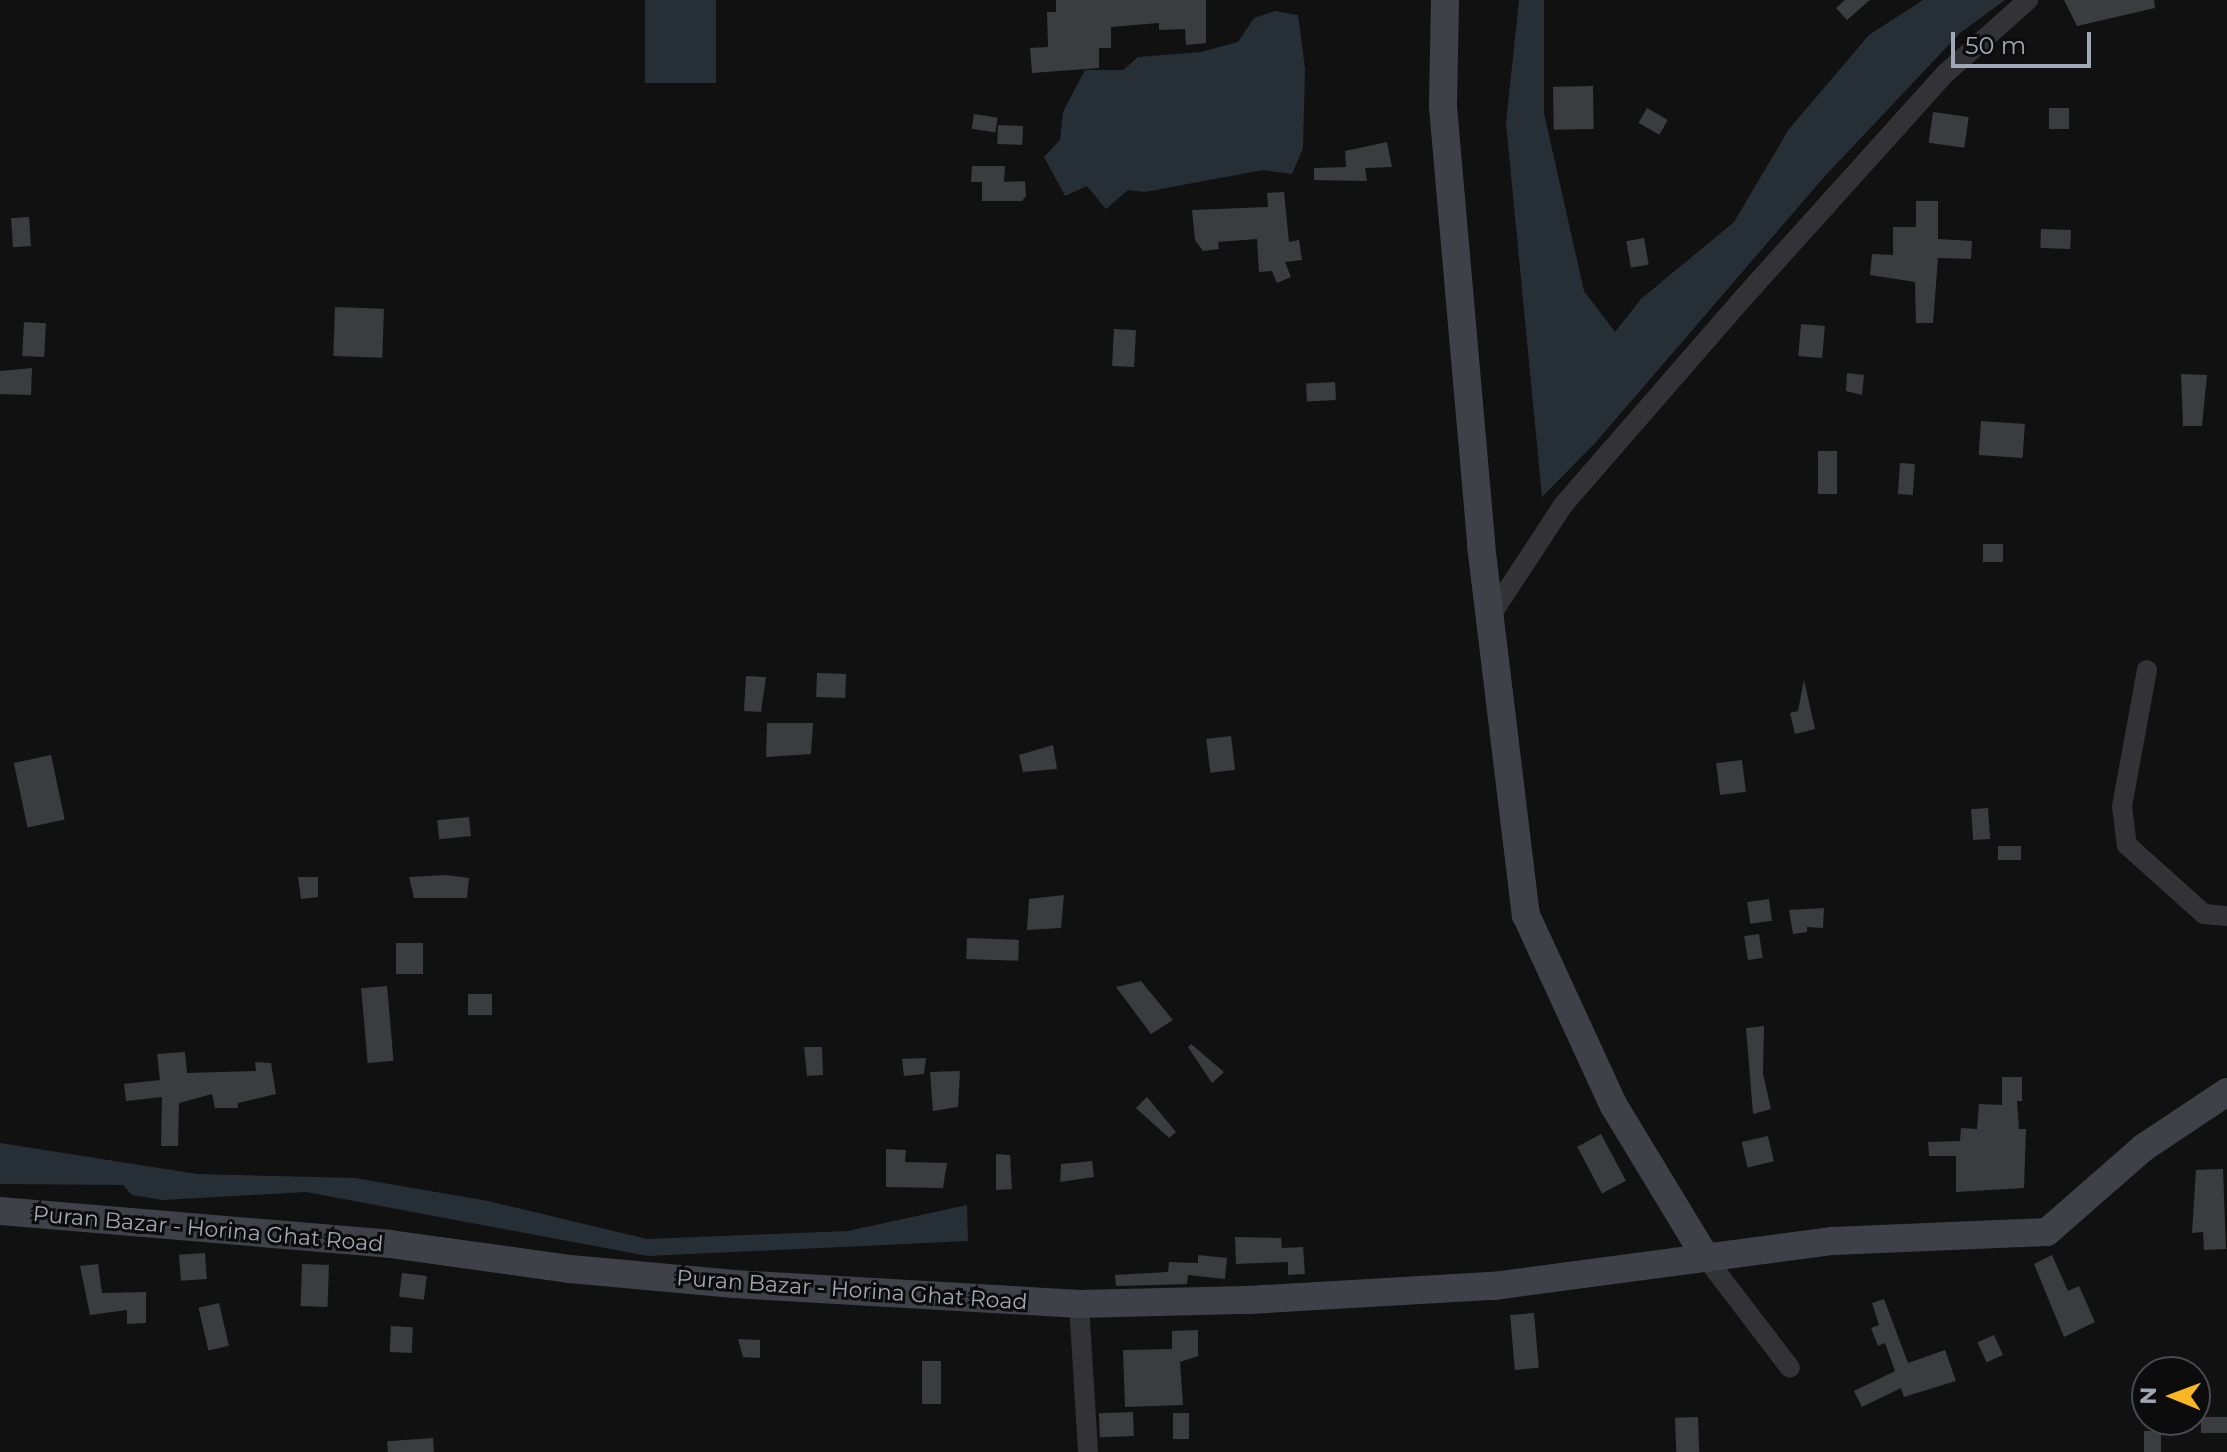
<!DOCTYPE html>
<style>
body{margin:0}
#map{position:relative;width:2227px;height:1452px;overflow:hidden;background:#111112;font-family:Montserrat,sans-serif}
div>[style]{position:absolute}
.water>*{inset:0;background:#272f36;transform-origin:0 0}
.building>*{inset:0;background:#3a3c40;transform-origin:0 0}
.street>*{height:20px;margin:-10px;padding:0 10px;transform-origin:10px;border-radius:10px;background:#323237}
.secondary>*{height:28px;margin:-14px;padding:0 14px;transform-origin:14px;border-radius:14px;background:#404148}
span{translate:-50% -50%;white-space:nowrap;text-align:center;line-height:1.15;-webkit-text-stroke:6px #0c0c0d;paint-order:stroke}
.street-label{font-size:22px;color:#a1a7b4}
.north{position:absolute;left:2131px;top:1356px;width:80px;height:80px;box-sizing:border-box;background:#0c0c0d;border:2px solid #484a50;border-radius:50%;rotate:271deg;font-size:22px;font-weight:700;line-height:32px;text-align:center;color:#a1a7b4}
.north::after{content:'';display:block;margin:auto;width:28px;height:36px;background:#f8b723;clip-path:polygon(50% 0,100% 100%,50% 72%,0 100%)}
.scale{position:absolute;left:1951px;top:32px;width:140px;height:36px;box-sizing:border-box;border:4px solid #a1a7b4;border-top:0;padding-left:10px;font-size:24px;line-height:28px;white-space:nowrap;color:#a1a7b4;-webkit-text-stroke:6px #0c0c0d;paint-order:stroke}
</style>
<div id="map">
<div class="water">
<i style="left:645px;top:0;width:71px;height:83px"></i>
<i style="clip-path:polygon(1519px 0,1544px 0,1544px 113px,1584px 291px,1615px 332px,1641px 299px,1734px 222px,1789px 129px,1869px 35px,1923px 0,2005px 0,1960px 33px,1824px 177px,1596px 442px,1542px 497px,1506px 123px)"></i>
<i style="clip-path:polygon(1275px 11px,1298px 15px,1305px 69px,1303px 148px,1292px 174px,1263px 170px,1145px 192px,1128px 190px,1106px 209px,1087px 186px,1065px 196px,1044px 157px,1060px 140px,1063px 112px,1085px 70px,1123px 70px,1138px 57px,1201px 52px,1238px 42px,1254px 18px)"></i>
<i style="clip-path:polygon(0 1143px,197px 1174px,355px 1178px,488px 1201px,647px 1239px,848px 1231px,967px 1205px,968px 1241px,648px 1256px,306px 1192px,163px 1200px,132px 1195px,123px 1185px,0 1184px)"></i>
</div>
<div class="building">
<i style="clip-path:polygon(1056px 0,1206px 0,1206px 43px,1186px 45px,1185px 29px,1159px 30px,1159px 23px,1111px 27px,1111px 48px,1099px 48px,1099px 68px,1032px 73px,1030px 48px,1048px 47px,1047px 12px,1056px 12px)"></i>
<i style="clip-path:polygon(1845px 0,1870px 0,1847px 20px,1836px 8px)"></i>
<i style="clip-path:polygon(2064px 0,2154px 0,2155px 8px,2077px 26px)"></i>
<i style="left:1593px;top:86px;width:43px;height:40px;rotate:89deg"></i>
<i style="left:1647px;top:108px;width:24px;height:17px;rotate:30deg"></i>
<i style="left:2049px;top:108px;width:20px;height:21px"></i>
<i style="left:1933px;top:112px;width:36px;height:31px;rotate:8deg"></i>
<i style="left:974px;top:114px;width:24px;height:15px;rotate:9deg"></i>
<i style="left:998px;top:125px;width:25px;height:19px;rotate:2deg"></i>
<i style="clip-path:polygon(1387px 142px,1392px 167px,1365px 168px,1367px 181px,1314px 180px,1314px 168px,1346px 167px,1345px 151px)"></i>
<i style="clip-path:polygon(972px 166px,1005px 166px,1004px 182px,1025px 181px,1026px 196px,1022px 201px,982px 201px,982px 182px,971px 182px)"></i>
<i style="clip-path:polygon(1284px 192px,1289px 242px,1299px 240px,1302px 260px,1285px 262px,1291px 277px,1277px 283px,1272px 271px,1259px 272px,1257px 239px,1218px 242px,1219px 249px,1203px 251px,1195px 240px,1192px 210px,1268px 207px,1267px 193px)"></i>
<i style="clip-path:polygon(1916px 201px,1938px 201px,1938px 239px,1972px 241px,1971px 259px,1938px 258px,1933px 323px,1916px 323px,1915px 282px,1870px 275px,1872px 254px,1893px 255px,1893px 227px,1916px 227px)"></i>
<i style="left:29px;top:217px;width:29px;height:18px;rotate:86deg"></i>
<i style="left:2041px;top:229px;width:30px;height:19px;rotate:2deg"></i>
<i style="left:1644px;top:238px;width:27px;height:18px;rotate:80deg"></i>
<i style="left:335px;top:307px;width:49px;height:49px;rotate:2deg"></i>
<i style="left:24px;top:322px;width:22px;height:34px;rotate:3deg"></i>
<i style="left:1801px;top:324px;width:24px;height:32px;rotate:5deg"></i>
<i style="left:1114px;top:329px;width:22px;height:37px;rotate:3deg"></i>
<i style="clip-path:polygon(32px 368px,31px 395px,0 394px,0 371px)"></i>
<i style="clip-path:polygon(1847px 373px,1864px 375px,1862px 395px,1846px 391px)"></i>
<i style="clip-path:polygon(2181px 374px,2207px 375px,2202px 426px,2183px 426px)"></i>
<i style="left:1335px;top:382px;width:18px;height:29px;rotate:87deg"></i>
<i style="left:1981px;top:421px;width:44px;height:34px;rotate:4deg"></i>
<i style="left:1818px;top:451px;width:19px;height:43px"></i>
<i style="left:1900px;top:463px;width:15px;height:31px;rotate:4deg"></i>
<i style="left:1983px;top:544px;width:20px;height:18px"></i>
<i style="left:817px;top:673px;width:29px;height:24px;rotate:2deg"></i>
<i style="clip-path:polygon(746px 676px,766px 677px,761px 712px,744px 711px)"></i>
<i style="clip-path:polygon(1804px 680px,1815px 729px,1795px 734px,1790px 713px,1798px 711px)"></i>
<i style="clip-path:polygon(767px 723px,813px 723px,811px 754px,766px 757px)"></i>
<i style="left:1231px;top:736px;width:34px;height:25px;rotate:83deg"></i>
<i style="clip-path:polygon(1053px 745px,1057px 769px,1023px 772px,1019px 755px)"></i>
<i style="left:51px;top:755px;width:66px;height:38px;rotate:78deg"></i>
<i style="left:1742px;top:760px;width:32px;height:26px;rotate:83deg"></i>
<i style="left:1988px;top:808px;width:31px;height:17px;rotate:86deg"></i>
<i style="left:469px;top:817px;width:19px;height:32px;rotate:84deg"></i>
<i style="left:1998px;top:846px;width:23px;height:14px"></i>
<i style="clip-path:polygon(446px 875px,469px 878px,467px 898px,414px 898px,409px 877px)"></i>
<i style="clip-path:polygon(298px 877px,318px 877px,318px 897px,301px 899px)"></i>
<i style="clip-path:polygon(1064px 895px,1061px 928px,1027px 930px,1029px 899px)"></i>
<i style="left:1769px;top:899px;width:22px;height:22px;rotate:82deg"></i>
<i style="clip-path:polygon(1824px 908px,1823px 928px,1807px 927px,1807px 932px,1793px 934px,1789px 910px)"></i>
<i style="left:1759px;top:934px;width:24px;height:15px;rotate:81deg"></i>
<i style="left:967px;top:938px;width:52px;height:21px;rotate:2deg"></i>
<i style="left:396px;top:943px;width:27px;height:31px"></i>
<i style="clip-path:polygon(1141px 981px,1173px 1020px,1151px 1034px,1116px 987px)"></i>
<i style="left:387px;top:986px;width:75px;height:26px;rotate:85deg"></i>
<i style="left:468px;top:994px;width:24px;height:21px"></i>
<i style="clip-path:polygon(1764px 1026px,1763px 1074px,1771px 1109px,1753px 1114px,1746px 1028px)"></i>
<i style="clip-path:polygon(1191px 1044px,1224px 1072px,1212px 1083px,1188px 1047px)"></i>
<i style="clip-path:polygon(804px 1047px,822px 1047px,823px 1075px,807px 1076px)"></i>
<i style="clip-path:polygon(185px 1052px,187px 1073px,256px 1071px,255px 1062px,271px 1063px,276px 1094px,238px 1103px,238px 1108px,215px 1108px,212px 1094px,179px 1103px,178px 1146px,161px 1146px,162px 1097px,126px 1101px,124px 1084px,160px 1080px,157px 1054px)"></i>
<i style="clip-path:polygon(926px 1058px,924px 1074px,904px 1076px,902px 1059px)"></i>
<i style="clip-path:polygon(960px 1071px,958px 1107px,933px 1111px,930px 1072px)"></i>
<i style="clip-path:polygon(2002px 1077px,2022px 1077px,2022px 1101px,2017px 1101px,2019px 1129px,2026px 1129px,2024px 1188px,1956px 1192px,1956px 1156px,1929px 1156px,1928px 1142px,1960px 1141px,1961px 1128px,1977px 1129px,1979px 1104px,2002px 1105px)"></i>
<i style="clip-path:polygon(1147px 1097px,1176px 1132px,1169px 1138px,1136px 1108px)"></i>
<i style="left:1601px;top:1134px;width:53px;height:27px;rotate:62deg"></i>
<i style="left:1768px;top:1136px;width:26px;height:27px;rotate:77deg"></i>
<i style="clip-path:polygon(886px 1149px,906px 1150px,905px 1162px,947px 1163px,943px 1188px,886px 1187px)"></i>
<i style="clip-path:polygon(996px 1154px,1010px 1155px,1012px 1189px,996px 1190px)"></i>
<i style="clip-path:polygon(1092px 1161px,1094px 1177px,1060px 1182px,1061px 1164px)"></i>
<i style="clip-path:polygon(2223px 1169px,2226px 1249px,2204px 1250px,2203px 1232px,2192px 1233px,2196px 1170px)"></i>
<i style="clip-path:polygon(1235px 1237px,1281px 1238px,1282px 1248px,1303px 1247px,1305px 1274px,1288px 1275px,1288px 1262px,1236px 1264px)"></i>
<i style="left:205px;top:1253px;width:26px;height:26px;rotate:86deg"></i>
<i style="clip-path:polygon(1198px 1255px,1227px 1258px,1225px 1279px,1188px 1275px,1187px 1284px,1116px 1286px,1115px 1275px,1168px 1272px,1169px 1262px,1198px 1263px)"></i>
<i style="clip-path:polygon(2052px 1255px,2068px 1291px,2079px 1286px,2095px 1322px,2064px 1337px,2034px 1264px)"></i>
<i style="clip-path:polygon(98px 1264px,102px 1293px,146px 1292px,146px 1323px,127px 1324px,127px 1310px,90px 1315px,80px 1266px)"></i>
<i style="left:302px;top:1264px;width:27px;height:42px;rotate:2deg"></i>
<i style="left:402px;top:1273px;width:25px;height:24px;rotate:7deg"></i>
<i style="clip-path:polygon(1884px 1299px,1908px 1363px,1945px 1350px,1956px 1381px,1904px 1397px,1901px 1388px,1862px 1407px,1854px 1391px,1895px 1371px,1885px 1343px,1878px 1346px,1871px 1328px,1879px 1325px,1872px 1303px)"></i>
<i style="left:219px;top:1303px;width:44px;height:21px;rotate:77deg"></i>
<i style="left:1534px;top:1313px;width:55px;height:24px;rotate:85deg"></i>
<i style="left:391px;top:1326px;width:22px;height:26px;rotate:3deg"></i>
<i style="clip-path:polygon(1198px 1330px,1198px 1356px,1180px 1362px,1183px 1405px,1125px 1407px,1123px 1350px,1172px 1349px,1172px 1331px)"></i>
<i style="left:1994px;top:1335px;width:22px;height:18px;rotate:66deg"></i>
<i style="clip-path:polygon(738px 1339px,760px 1340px,760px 1358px,743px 1357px)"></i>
<i style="left:922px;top:1361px;width:19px;height:43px"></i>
<i style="left:1133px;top:1412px;width:24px;height:34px;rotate:88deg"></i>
<i style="left:1173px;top:1413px;width:16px;height:26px"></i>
<i style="left:1698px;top:1417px;width:35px;height:23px;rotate:88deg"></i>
<i style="left:2227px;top:1417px;width:16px;height:26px;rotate:90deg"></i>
<i style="left:2144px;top:1431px;width:17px;height:21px"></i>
<i style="left:433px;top:1438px;width:14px;height:46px;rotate:86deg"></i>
</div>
<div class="street">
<i style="left:1489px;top:618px;width:136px;rotate:-56.7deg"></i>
<i style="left:1564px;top:504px;width:274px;rotate:-49deg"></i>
<i style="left:1744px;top:297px;width:302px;rotate:-48deg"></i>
<i style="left:1946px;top:73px;width:110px;rotate:-41.7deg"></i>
<i style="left:2147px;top:670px;width:138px;rotate:100.4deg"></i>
<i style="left:2122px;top:806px;width:39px;rotate:83deg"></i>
<i style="left:2127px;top:845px;width:103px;rotate:41.9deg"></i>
<i style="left:2204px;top:914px;width:23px;rotate:5deg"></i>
<i style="left:1706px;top:1258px;width:138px;rotate:52.6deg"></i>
<i style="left:1079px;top:1304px;width:148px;rotate:86.5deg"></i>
</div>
<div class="secondary">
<i style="left:1445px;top:0;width:107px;rotate:91.1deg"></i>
<i style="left:1443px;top:107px;width:440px;rotate:85deg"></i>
<i style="left:1481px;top:545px;width:373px;rotate:83.1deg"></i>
<i style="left:1526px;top:915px;width:210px;rotate:65.3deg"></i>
<i style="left:1614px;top:1106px;width:178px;rotate:58.8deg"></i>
<i style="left:0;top:1211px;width:391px;rotate:4.8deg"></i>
<i style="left:390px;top:1244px;width:182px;rotate:7.9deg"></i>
<i style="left:570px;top:1269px;width:165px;rotate:5.2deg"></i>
<i style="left:734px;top:1284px;width:346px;rotate:3.3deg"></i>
<i style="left:1079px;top:1304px;width:169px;rotate:-1.4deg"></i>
<i style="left:1248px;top:1300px;width:246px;rotate:-3.3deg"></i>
<i style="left:1494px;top:1286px;width:342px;rotate:-7.6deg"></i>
<i style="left:1833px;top:1241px;width:214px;rotate:-2.4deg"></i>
<i style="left:2047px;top:1232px;width:128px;rotate:-41.2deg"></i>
<i style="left:2143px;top:1148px;width:101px;rotate:-33.7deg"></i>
</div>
<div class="street-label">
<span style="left:208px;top:1229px;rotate:5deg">Puran Bazar - Horina Ghat Road</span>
<span style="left:852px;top:1290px;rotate:4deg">Puran Bazar - Horina Ghat Road</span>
</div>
<div class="north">N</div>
<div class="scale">50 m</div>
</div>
